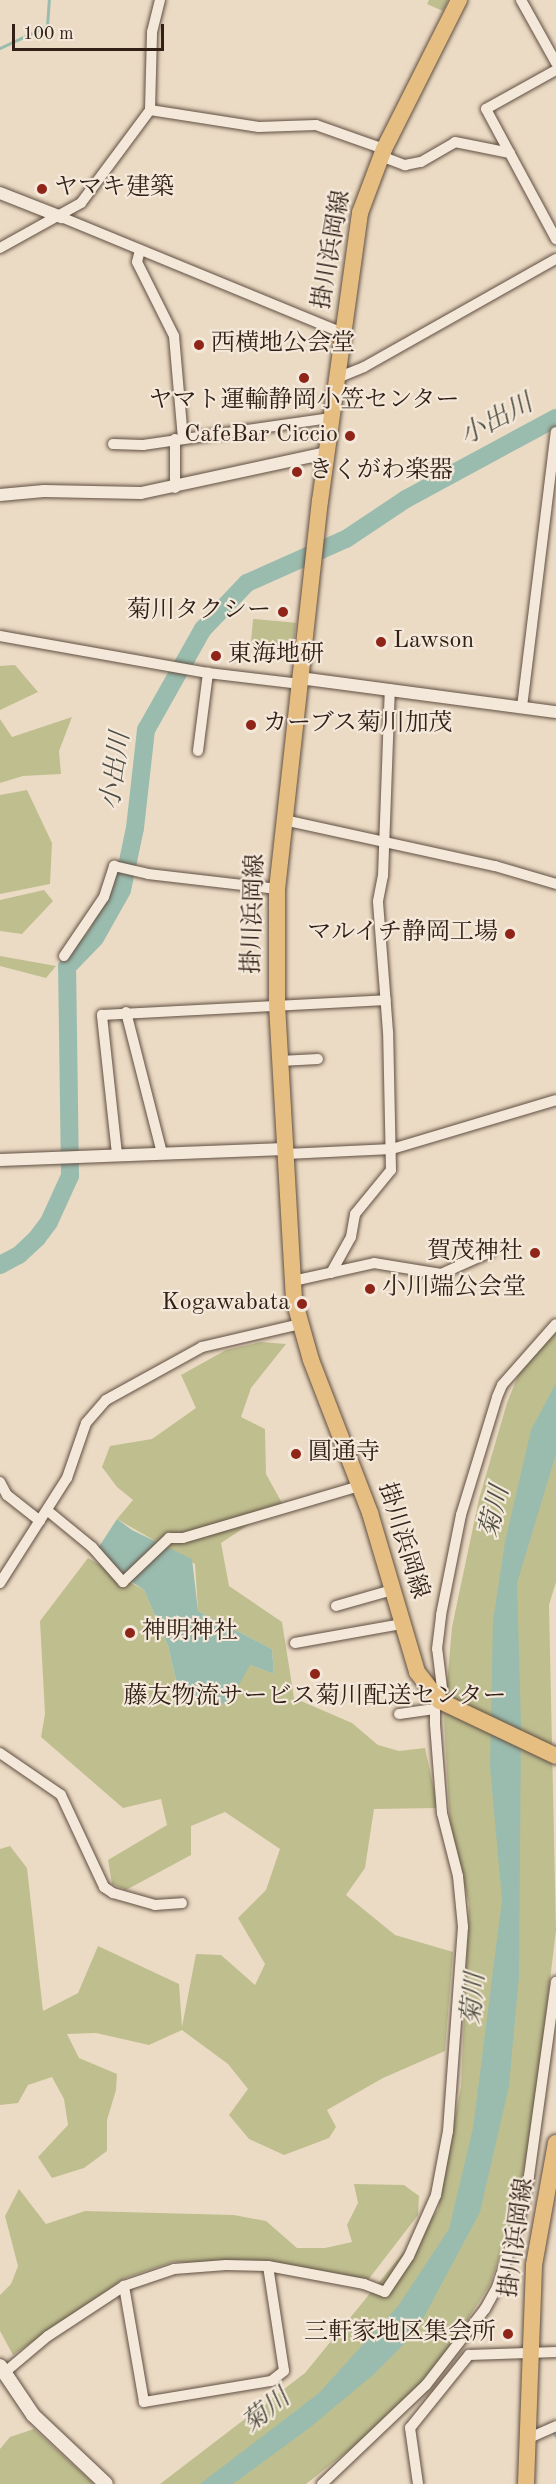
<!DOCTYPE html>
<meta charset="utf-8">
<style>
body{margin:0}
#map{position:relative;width:556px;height:2484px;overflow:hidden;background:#ecdbc4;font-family:"Old Standard TT","Noto Serif JP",serif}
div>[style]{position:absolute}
.green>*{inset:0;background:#bfbe8f;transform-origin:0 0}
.water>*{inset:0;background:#9abcae}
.stream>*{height:3px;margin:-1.5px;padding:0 1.5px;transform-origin:1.5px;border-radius:1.5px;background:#9abcae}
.river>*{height:18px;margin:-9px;padding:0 9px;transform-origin:9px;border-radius:9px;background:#9abcae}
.roads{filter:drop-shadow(0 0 2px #604f42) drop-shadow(0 0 2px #604f42)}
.minor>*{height:10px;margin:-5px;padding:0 5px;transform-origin:5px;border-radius:5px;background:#f3e8d9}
.tertiary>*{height:12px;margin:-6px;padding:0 6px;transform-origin:6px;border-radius:6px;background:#f3e8d9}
.secondary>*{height:14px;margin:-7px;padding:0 7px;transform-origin:7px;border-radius:7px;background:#f3e8d9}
.primary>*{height:16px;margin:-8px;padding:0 8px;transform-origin:8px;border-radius:8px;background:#e6be82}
.dots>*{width:16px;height:16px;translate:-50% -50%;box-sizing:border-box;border:3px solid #f3e8d9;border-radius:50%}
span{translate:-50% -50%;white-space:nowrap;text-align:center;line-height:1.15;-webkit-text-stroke:4.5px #f3e8d9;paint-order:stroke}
.poi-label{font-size:24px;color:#322017}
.left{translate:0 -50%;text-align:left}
.right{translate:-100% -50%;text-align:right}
.street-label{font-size:24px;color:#322017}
.water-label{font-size:26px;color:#514f44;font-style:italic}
.scale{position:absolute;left:12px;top:24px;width:152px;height:27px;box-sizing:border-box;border:3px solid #322017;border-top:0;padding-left:8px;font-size:18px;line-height:21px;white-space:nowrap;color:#322017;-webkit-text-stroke:4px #f3e8d9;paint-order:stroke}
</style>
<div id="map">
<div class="green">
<i style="clip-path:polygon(429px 0,448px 0,443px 11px,427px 4px)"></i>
<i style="left:253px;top:619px;width:43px;height:28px;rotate:5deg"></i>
<i style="clip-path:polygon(15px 665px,38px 692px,0 710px,0 666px)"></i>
<i style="clip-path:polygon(72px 717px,59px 751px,61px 774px,23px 776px,0 783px,0 719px,12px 737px)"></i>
<i style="clip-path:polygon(27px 790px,52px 843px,50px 884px,0 894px,0 795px)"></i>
<i style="clip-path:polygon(44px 890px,53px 901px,22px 934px,0 931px,0 900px)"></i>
<i style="clip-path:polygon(0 956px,56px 966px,46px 978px,0 966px)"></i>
<i style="clip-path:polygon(556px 1329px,556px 1582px,549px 1605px,556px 1930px,533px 2122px,515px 2215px,489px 2286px,450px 2347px,396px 2413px,306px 2484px,160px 2484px,305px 2373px,438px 2210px,461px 2086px,469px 1904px,450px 1825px,444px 1719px,452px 1627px,479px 1499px,507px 1403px,519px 1373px)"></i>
<i style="clip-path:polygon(261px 1342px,286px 1344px,251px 1388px,241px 1417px,265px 1429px,266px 1474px,282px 1503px,221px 1543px,229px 1586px,282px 1622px,294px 1698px,352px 1723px,378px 1745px,399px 1751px,425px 1748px,438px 1808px,374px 1809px,365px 1868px,346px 1895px,395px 1935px,453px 1952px,445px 2051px,383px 2078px,327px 2110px,336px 2127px,329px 2138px,284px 2155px,249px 2139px,229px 2115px,248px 2089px,228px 2064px,182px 2030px,149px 2045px,96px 2033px,67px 2034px,79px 2058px,117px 2074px,116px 2090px,107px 2120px,107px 2151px,84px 2168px,52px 2178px,38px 2157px,68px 2125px,64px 2099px,52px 2077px,28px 2085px,18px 2103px,0 2105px,0 1849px,10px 1846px,27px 1868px,43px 2011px,78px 1993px,98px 1946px,179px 1984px,182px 2027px,196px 1954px,221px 1955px,255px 1985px,265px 1964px,238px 1918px,266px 1890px,280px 1849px,225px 1812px,191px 1826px,191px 1855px,126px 1890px,112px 1884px,108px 1860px,167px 1825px,161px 1799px,123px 1808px,41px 1737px,45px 1714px,40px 1621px,88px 1558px,144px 1590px,168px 1646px,180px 1698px,250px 1665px,274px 1674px,272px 1649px,198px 1611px,195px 1564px,117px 1519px,133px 1500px,117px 1487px,102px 1467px,110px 1446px,152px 1439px,196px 1408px,181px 1375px,226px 1350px)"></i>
<i style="clip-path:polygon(354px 2184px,404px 2185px,419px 2196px,418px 2215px,368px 2280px,282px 2263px,173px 2262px,125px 2278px,13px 2355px,0 2331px,0 2295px,11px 2284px,18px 2266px,5px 2216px,19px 2189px,46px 2224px,85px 2211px,234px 2215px,266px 2221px,297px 2248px,325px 2248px,352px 2242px,347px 2225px,358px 2203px)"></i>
<i style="clip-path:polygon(34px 2429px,94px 2484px,0 2484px,0 2449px,10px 2437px)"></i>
</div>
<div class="water">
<i style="clip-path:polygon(556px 1383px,556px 1454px,517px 1583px,521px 1725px,519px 1976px,509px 2086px,480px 2212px,416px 2332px,373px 2375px,308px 2429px,233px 2484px,200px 2484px,319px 2393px,398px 2306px,449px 2229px,473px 2128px,502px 1900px,490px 1767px,493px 1621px,505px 1542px,531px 1430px)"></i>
<i style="clip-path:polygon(117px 1519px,132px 1530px,192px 1559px,198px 1611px,272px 1649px,274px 1674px,250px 1665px,228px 1704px,180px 1698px,168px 1646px,144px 1590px,93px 1556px)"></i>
</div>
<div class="stream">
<i style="left:0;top:48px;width:52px;rotate:-25.1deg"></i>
<i style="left:47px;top:26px;width:26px;rotate:-86deg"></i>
<i style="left:554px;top:2433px;width:4px;rotate:63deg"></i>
</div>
<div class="river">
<i style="left:0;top:1265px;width:21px;rotate:-28deg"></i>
<i style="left:19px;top:1255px;width:25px;rotate:-43deg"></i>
<i style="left:37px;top:1238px;width:20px;rotate:-53deg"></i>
<i style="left:49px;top:1222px;width:51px;rotate:-65.5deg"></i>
<i style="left:70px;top:1176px;width:209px;rotate:-90.8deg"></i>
<i style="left:67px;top:967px;width:40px;rotate:-46deg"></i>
<i style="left:95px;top:938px;width:55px;rotate:-60.6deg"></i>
<i style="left:122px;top:890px;width:63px;rotate:-78.2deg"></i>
<i style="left:135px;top:828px;width:99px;rotate:-83.6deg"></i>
<i style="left:146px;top:730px;width:116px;rotate:-60.6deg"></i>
<i style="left:203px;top:629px;width:64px;rotate:-46.3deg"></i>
<i style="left:247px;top:583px;width:108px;rotate:-24deg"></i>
<i style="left:346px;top:539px;width:72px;rotate:-33.7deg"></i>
<i style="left:406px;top:499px;width:170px;rotate:-28.4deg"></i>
</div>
<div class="roads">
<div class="minor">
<i style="left:521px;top:0;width:72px;rotate:60.9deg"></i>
<i style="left:556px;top:70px;width:80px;rotate:150.9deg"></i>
<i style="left:486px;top:109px;width:148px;rotate:61.7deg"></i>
<i style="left:150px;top:110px;width:110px;rotate:8.9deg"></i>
<i style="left:259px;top:127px;width:57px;rotate:-2deg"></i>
<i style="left:316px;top:125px;width:72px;rotate:19.4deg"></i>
<i style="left:381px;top:156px;width:26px;rotate:21deg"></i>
<i style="left:405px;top:165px;width:16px;rotate:-11deg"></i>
<i style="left:421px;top:162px;width:39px;rotate:-30deg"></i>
<i style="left:455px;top:142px;width:56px;rotate:11.3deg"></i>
<i style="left:61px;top:217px;width:305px;rotate:22.4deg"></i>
<i style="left:0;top:248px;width:93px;rotate:-29.1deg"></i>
<i style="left:81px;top:203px;width:116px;rotate:-53.4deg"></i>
<i style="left:150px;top:110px;width:78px;rotate:-88.5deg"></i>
<i style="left:152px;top:32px;width:33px;rotate:-76deg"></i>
<i style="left:140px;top:250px;width:12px;rotate:104deg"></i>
<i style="left:137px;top:262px;width:83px;rotate:63.4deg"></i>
<i style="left:174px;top:336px;width:102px;rotate:85deg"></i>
<i style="left:337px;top:378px;width:29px;rotate:-22deg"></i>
<i style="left:364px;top:367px;width:220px;rotate:-29.4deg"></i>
<i style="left:113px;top:444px;width:30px;rotate:2deg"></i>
<i style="left:143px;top:445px;width:190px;rotate:-8.2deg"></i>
<i style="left:175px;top:488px;width:49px;rotate:-90deg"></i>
<i style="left:0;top:636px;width:211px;rotate:10.1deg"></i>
<i style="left:208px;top:673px;width:93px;rotate:6.8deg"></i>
<i style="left:522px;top:707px;width:277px;rotate:-83deg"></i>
<i style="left:198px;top:751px;width:79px;rotate:-82.7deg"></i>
<i style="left:284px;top:820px;width:216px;rotate:12.3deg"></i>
<i style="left:495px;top:866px;width:64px;rotate:16.4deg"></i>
<i style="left:64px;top:956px;width:71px;rotate:-55.9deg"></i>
<i style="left:104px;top:897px;width:33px;rotate:-72deg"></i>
<i style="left:114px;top:866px;width:35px;rotate:13deg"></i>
<i style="left:148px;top:874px;width:130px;rotate:6.6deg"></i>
<i style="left:126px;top:1012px;width:146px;rotate:75.7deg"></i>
<i style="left:280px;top:1061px;width:38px;rotate:-3deg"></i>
<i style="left:117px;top:1154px;width:140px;rotate:-96.2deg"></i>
<i style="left:102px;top:1015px;width:284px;rotate:-3deg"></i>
<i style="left:286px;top:1154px;width:106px;rotate:-2.7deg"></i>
<i style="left:392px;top:1149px;width:171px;rotate:-16.6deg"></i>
<i style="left:331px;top:1273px;width:41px;rotate:-60.9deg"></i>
<i style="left:351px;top:1237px;width:23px;rotate:-80deg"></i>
<i style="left:355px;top:1214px;width:57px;rotate:-50.7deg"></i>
<i style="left:391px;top:1170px;width:138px;rotate:-91.2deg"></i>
<i style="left:388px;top:1032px;width:131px;rotate:-94.4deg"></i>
<i style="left:378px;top:901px;width:25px;rotate:-79deg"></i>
<i style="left:383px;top:876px;width:187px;rotate:-87.9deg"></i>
<i style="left:293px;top:1281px;width:83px;rotate:-12.5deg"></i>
<i style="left:374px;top:1263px;width:68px;rotate:9.3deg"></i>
<i style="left:441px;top:1274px;width:54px;rotate:-24.2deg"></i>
<i style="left:0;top:1482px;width:15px;rotate:62deg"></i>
<i style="left:7px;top:1495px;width:42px;rotate:38.2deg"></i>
<i style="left:48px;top:1511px;width:57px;rotate:39.3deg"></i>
<i style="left:92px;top:1547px;width:47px;rotate:48.5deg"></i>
<i style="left:123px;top:1582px;width:64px;rotate:-43.7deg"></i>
<i style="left:169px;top:1538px;width:14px"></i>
<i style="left:183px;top:1538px;width:184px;rotate:-16.4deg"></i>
<i style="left:0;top:1583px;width:125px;rotate:-57.5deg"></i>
<i style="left:67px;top:1478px;width:58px;rotate:-70.9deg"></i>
<i style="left:86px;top:1423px;width:30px;rotate:-49deg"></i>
<i style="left:106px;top:1400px;width:110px;rotate:-28.9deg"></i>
<i style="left:202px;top:1347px;width:101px;rotate:-13.2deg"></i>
<i style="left:336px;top:1606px;width:58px;rotate:-15.9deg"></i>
<i style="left:295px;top:1643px;width:109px;rotate:-10.1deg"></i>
<i style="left:399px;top:1714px;width:36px;rotate:-8deg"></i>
<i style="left:0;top:1753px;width:74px;rotate:34.5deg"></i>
<i style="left:61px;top:1795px;width:102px;rotate:64.9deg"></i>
<i style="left:104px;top:1887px;width:11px;rotate:34deg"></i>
<i style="left:113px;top:1893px;width:44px;rotate:15.9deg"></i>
<i style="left:155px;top:1905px;width:27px;rotate:-4deg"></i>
<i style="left:268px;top:2266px;width:106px;rotate:81.3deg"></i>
<i style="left:284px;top:2371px;width:16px;rotate:142deg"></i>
<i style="left:271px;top:2381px;width:129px;rotate:170.6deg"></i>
<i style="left:144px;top:2402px;width:118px;rotate:-99.8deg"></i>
<i style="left:124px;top:2286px;width:53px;rotate:-18.8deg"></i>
<i style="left:174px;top:2269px;width:52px;rotate:-4.4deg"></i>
<i style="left:226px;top:2265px;width:42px;rotate:1.4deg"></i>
<i style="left:268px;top:2266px;width:98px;rotate:10.6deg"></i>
<i style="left:364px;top:2284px;width:22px;rotate:21deg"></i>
<i style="left:385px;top:2292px;width:43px;rotate:-56.3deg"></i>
<i style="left:409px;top:2256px;width:67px;rotate:-66.1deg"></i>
<i style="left:436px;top:2195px;width:65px;rotate:-79.4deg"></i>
<i style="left:448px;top:2131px;width:205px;rotate:-85.8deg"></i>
<i style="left:463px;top:1927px;width:51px;rotate:-95.6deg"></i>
<i style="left:458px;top:1876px;width:65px;rotate:-104.3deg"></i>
<i style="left:442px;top:1813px;width:89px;rotate:-94.5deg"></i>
<i style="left:435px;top:1724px;width:15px;rotate:-90deg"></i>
<i style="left:435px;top:1709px;width:22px;rotate:-72deg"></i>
<i style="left:442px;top:1688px;width:39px;rotate:-97deg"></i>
<i style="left:437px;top:1649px;width:34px;rotate:-83deg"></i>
<i style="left:441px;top:1615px;width:102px;rotate:-78.7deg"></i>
<i style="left:461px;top:1515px;width:123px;rotate:-73deg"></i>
<i style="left:497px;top:1397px;width:13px;rotate:-67deg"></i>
<i style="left:502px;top:1385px;width:81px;rotate:-48.5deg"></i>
<i style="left:4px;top:2373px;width:57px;rotate:-40.1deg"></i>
<i style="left:48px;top:2336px;width:91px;rotate:-33.3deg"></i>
<i style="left:527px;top:2439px;width:32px;rotate:-24deg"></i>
<i style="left:322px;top:2484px;width:144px;rotate:-43.6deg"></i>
<i style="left:426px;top:2385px;width:96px;rotate:-52.2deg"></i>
<i style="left:485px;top:2309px;width:25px;rotate:-61deg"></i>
<i style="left:497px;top:2287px;width:65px;rotate:-71.3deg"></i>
<i style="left:518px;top:2225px;width:50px;rotate:-77.3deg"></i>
<i style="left:529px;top:2176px;width:196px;rotate:-82.1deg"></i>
<i style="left:418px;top:2484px;width:57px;rotate:-98.1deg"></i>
<i style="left:410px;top:2428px;width:94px;rotate:-51.1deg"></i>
<i style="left:469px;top:2355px;width:87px;rotate:-2deg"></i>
</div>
<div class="tertiary">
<i style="left:0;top:193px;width:66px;rotate:21.5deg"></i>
<i style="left:0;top:495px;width:44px;rotate:-5.2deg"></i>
<i style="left:44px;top:491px;width:97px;rotate:1.2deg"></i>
<i style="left:141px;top:493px;width:189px;rotate:-12.2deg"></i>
<i style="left:300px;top:678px;width:258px;rotate:7.6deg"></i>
<i style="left:0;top:1160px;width:285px;rotate:-2.2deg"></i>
</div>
<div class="secondary">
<i style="left:0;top:2366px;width:59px;rotate:56deg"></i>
<i style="left:33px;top:2415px;width:100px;rotate:43.4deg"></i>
</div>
<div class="primary">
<i style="left:459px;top:0;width:167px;rotate:116.7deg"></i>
<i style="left:384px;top:149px;width:68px;rotate:110.6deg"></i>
<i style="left:360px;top:213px;width:290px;rotate:97.9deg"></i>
<i style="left:320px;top:500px;width:391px;rotate:96.3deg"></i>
<i style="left:277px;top:889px;width:116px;rotate:90deg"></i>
<i style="left:277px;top:1005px;width:295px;rotate:86.7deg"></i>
<i style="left:294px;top:1300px;width:62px;rotate:74.2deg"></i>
<i style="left:311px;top:1360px;width:164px;rotate:68.9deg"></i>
<i style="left:370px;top:1513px;width:166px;rotate:73.5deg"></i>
<i style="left:417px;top:1672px;width:37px;rotate:52deg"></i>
<i style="left:440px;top:1701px;width:128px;rotate:25.4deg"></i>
<i style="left:526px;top:2484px;width:219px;rotate:-87.9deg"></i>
<i style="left:534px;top:2265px;width:124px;rotate:-79.8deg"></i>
</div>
</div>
<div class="dots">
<i style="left:42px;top:189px;background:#8f2418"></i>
<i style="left:199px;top:345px;background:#8f2418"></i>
<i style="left:304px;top:378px;background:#8f2418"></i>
<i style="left:350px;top:436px;background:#8f2418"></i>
<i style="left:297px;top:472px;background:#8f2418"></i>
<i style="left:283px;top:612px;background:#8f2418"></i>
<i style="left:381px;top:642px;background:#8f2418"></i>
<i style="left:216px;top:656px;background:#8f2418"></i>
<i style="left:251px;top:725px;background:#8f2418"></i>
<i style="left:510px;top:934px;background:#8f2418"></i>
<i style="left:535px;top:1253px;background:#8f2418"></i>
<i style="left:370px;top:1289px;background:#8f2418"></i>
<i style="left:302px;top:1304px;background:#8f2418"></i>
<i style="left:296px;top:1454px;background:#8f2418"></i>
<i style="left:130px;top:1633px;background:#8f2418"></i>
<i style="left:315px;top:1674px;background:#8f2418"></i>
<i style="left:508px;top:2334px;background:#8f2418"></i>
</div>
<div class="poi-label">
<span class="left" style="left:54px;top:189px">ヤマキ建築</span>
<span class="left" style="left:211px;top:345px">西横地公会堂</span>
<span style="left:304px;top:402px">ヤマト運輸静岡小笠センター</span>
<span class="right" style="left:338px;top:436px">CafeBar Ciccio</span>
<span class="left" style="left:309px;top:472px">きくがわ楽器</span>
<span class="right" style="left:271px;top:612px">菊川タクシー</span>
<span class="left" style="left:393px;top:642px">Lawson</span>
<span class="left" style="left:228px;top:656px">東海地研</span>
<span class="left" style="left:263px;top:725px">カーブス菊川加茂</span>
<span class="right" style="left:498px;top:934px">マルイチ静岡工場</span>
<span class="right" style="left:523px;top:1253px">賀茂神社</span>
<span class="left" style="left:382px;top:1289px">小川端公会堂</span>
<span class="right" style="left:290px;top:1304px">Kogawabata</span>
<span class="left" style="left:308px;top:1454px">圓通寺</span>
<span class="left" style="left:142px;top:1633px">神明神社</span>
<span style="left:315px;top:1698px">藤友物流サービス菊川配送センター</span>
<span class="right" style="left:496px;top:2334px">三軒家地区集会所</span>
</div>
<div class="street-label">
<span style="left:333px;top:250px;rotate:-80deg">掛川浜岡線</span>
<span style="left:255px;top:914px;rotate:-88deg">掛川浜岡線</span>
<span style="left:402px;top:1541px;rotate:73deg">掛川浜岡線</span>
<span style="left:518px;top:2238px;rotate:-82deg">掛川浜岡線</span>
</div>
<div class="water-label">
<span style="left:497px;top:421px;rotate:-28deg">小出川</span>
<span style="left:117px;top:771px;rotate:-82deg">小出川</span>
<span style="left:496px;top:1512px;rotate:-76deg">菊川</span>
<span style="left:475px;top:1999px;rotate:-85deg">菊川</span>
<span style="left:267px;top:2412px;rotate:-39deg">菊川</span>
</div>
<div class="scale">100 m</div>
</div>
